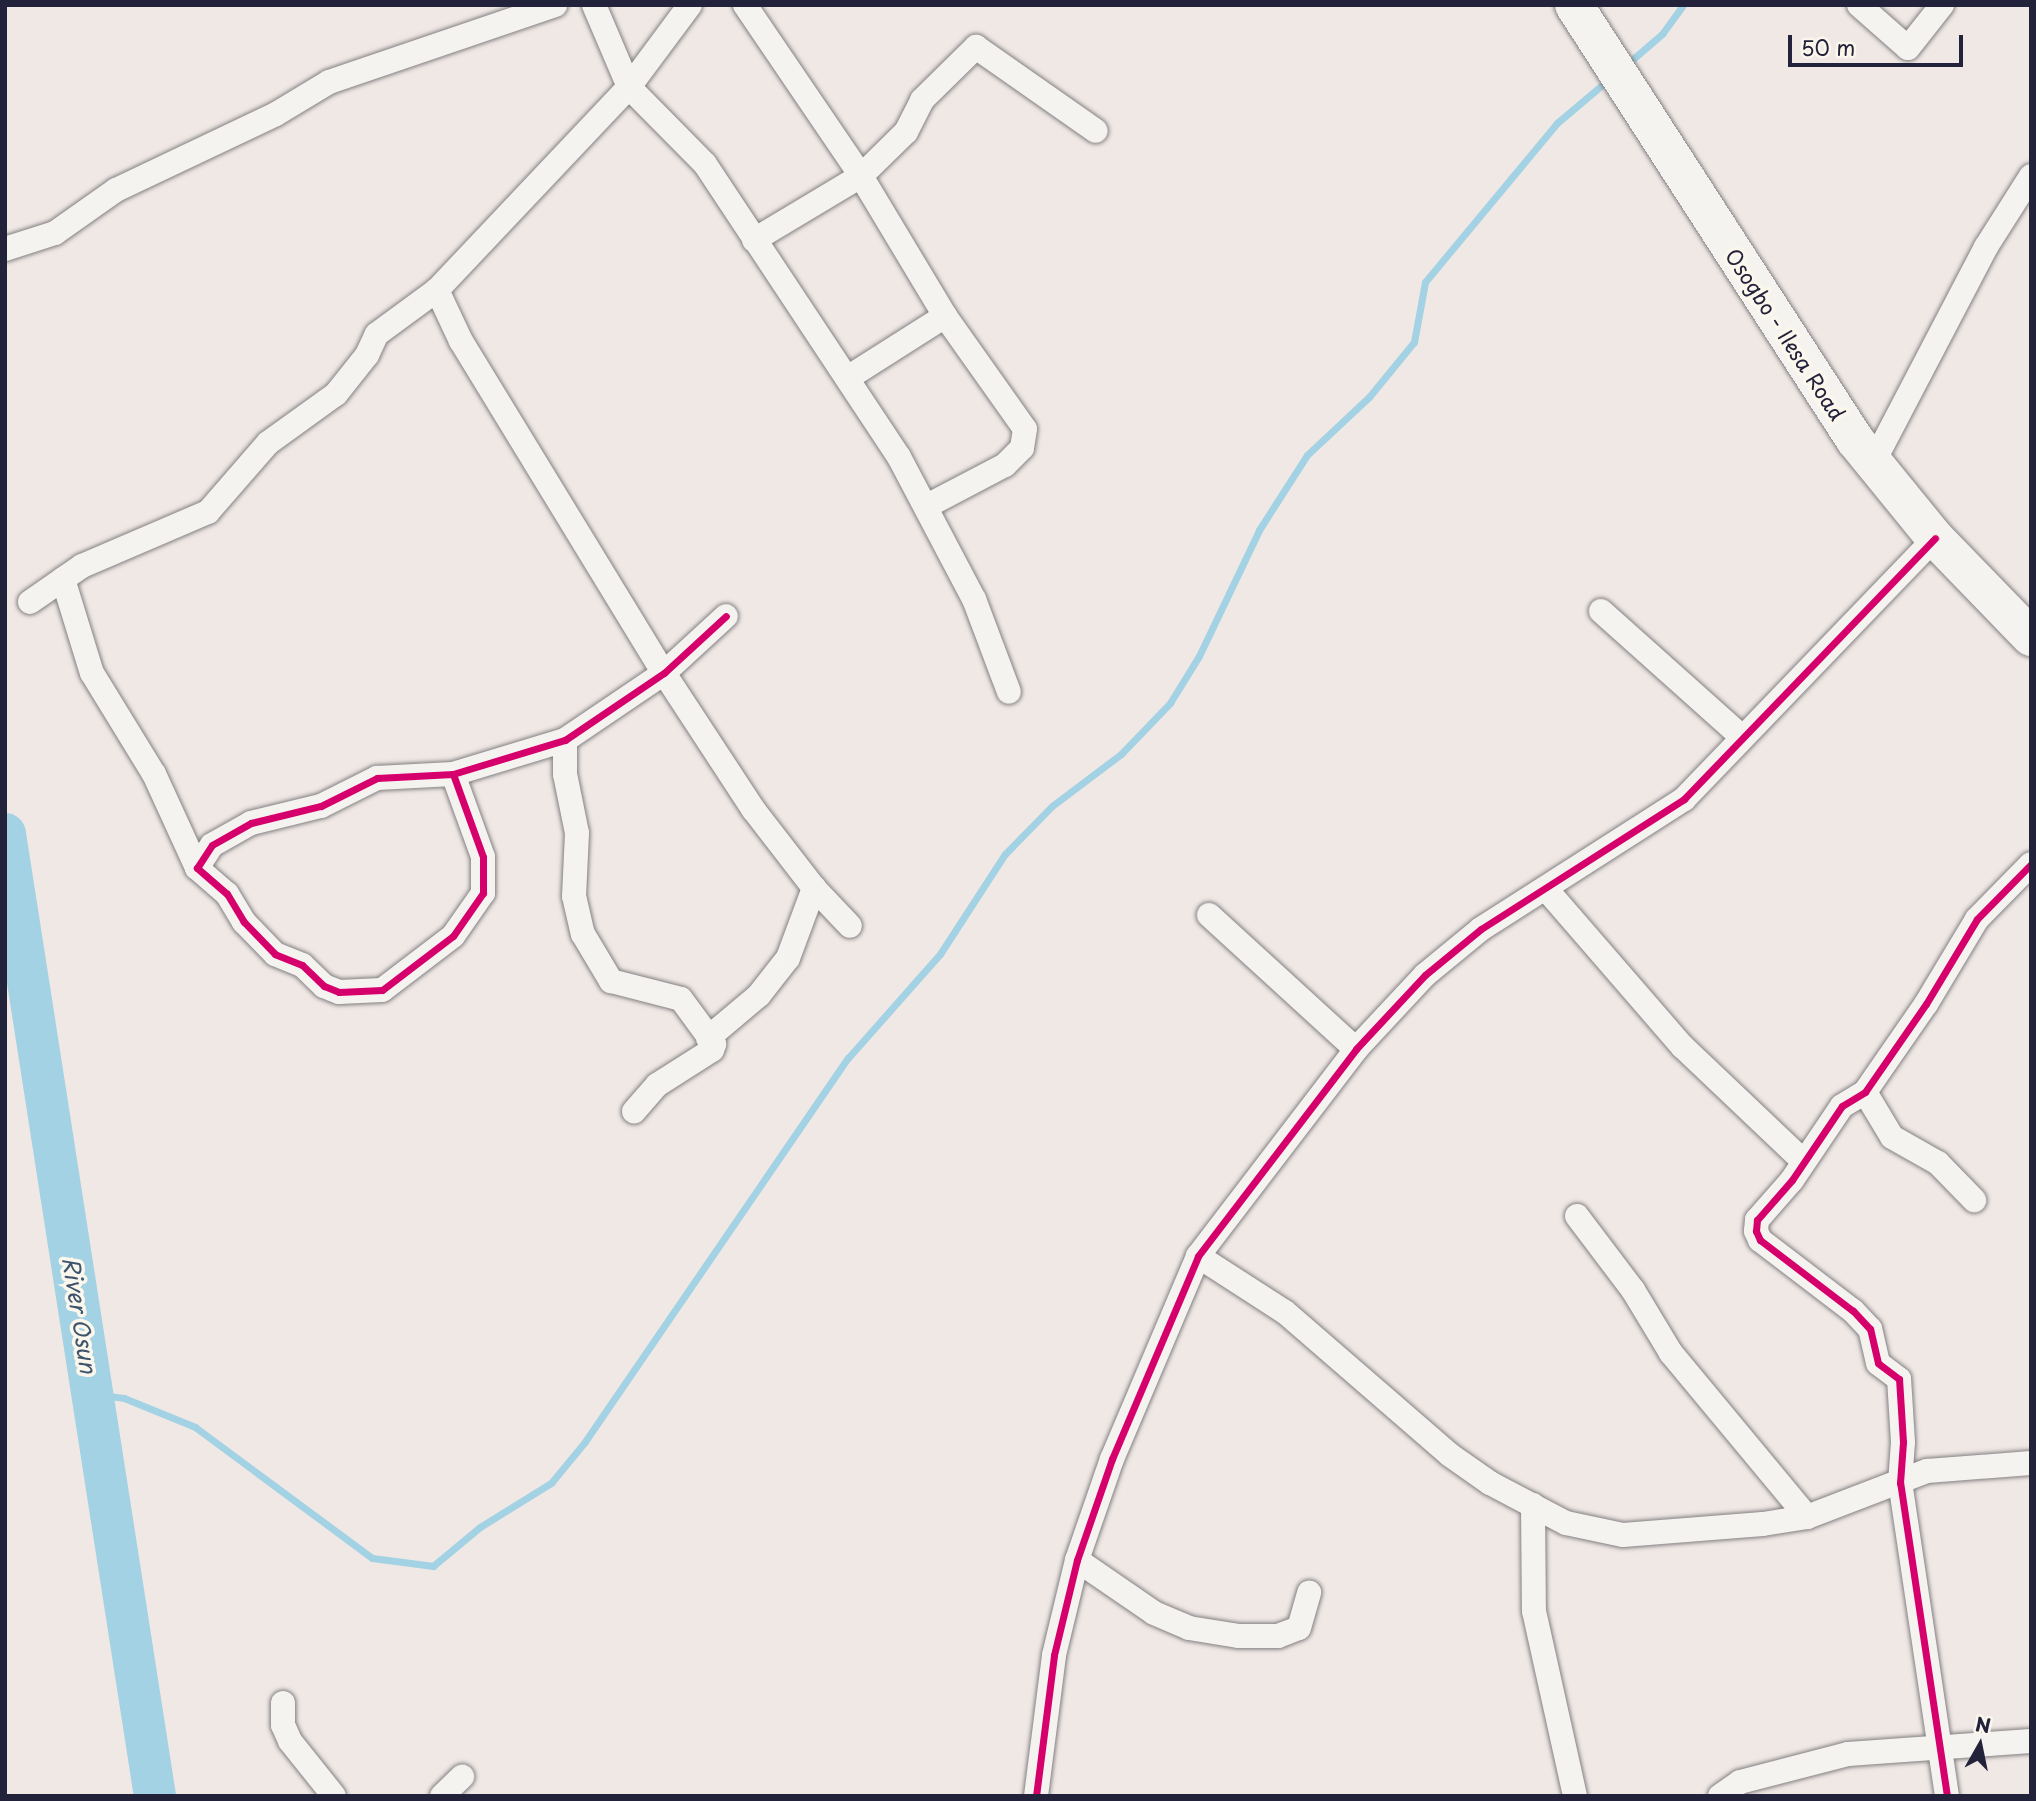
<!DOCTYPE html>
<style>
body{margin:0}
#map{position:relative;width:2036px;height:1801px;overflow:hidden;background:#f0e8e5;font-family:"Playpen Sans",sans-serif}
div>[style]{position:absolute}
.stream>*{height:7px;margin:-3.5px;padding:0 3.5px;transform-origin:3.5px;border-radius:3.5px;background:#a2d2e3}
.river>*{height:42px;margin:-21px;padding:0 21px;transform-origin:21px;border-radius:21px;background:#a2d2e3}
.roads{filter:drop-shadow(0 0 2px #838083) drop-shadow(0 0 2px #838083)}
.street>*{height:24px;margin:-12px;padding:0 12px;transform-origin:12px;border-radius:12px;background:#f5f3ef}
.primary>*{height:38px;margin:-19px;padding:0 19px;transform-origin:19px;border-radius:19px;background:#f5f3ef}
.cycleway>*{height:7px;margin:-3.5px;padding:0 3.5px;transform-origin:3.5px;border-radius:3.5px;background:#d6006c}
span{translate:-50% -50%;white-space:nowrap;text-align:center;line-height:1.15;-webkit-text-stroke:7px #fbf7ec;paint-order:stroke}
.street-label{font-size:21px;color:#22223b}
.water-label{font-size:23px;color:#3e546d;font-style:italic}
.frame{position:absolute;inset:0;border:7px solid #22223b;pointer-events:none}
.north{position:absolute;left:1945px;top:1710px;width:70px;height:70px;-webkit-text-stroke:5px #fbf7ec;paint-order:stroke;rotate:9deg;font-size:19px;font-weight:700;line-height:28px;text-align:center;color:#22223b}
.north::after{content:'';display:block;margin:auto;width:24px;height:32px;background:#22223b;clip-path:polygon(50% 0,100% 100%,50% 72%,0 100%)}
.scale{position:absolute;left:1788px;top:35px;width:175px;height:32px;box-sizing:border-box;border:4px solid #22223b;border-top:0;padding-left:9px;font-size:21px;line-height:24px;white-space:nowrap;color:#22223b;-webkit-text-stroke:5px #fbf7ec;paint-order:stroke}
</style>
<div id="map">
<div class="stream">
<i style="left:1626px;top:65px;width:48px;rotate:-40.7deg"></i>
<i style="left:1662px;top:34px;width:36px;rotate:-54deg"></i>
<i style="left:92px;top:1394px;width:32px;rotate:7deg"></i>
<i style="left:124px;top:1398px;width:77px;rotate:22.2deg"></i>
<i style="left:195px;top:1427px;width:220px;rotate:36.5deg"></i>
<i style="left:372px;top:1558px;width:62px;rotate:7.5deg"></i>
<i style="left:433px;top:1566px;width:61px;rotate:-39.7deg"></i>
<i style="left:480px;top:1527px;width:84px;rotate:-31.8deg"></i>
<i style="left:551px;top:1483px;width:52px;rotate:-50.5deg"></i>
<i style="left:584px;top:1443px;width:467px;rotate:-55.6deg"></i>
<i style="left:848px;top:1058px;width:139px;rotate:-48.5deg"></i>
<i style="left:940px;top:954px;width:119px;rotate:-57deg"></i>
<i style="left:1005px;top:854px;width:67px;rotate:-45.6deg"></i>
<i style="left:1052px;top:806px;width:86px;rotate:-37deg"></i>
<i style="left:1121px;top:754px;width:71px;rotate:-46.1deg"></i>
<i style="left:1170px;top:703px;width:55px;rotate:-58.3deg"></i>
<i style="left:1199px;top:656px;width:140px;rotate:-64.5deg"></i>
<i style="left:1259px;top:530px;width:89px;rotate:-57.4deg"></i>
<i style="left:1307px;top:455px;width:85px;rotate:-43.1deg"></i>
<i style="left:1369px;top:397px;width:71px;rotate:-50.7deg"></i>
<i style="left:1414px;top:342px;width:61px;rotate:-79.6deg"></i>
<i style="left:1425px;top:282px;width:207px;rotate:-50.3deg"></i>
<i style="left:1557px;top:123px;width:68px;rotate:-40.2deg"></i>
</div>
<div class="river">
<i style="left:5px;top:834px;width:974px;rotate:81.14deg"></i>
</div>
<div class="roads">
<div class="street">
<i style="left:594px;top:5px;width:89px;rotate:66.9deg"></i>
<i style="left:629px;top:87px;width:108px;rotate:45.4deg"></i>
<i style="left:705px;top:164px;width:351px;rotate:56.5deg"></i>
<i style="left:899px;top:457px;width:161px;rotate:62.2deg"></i>
<i style="left:974px;top:599px;width:99px;rotate:69.4deg"></i>
<i style="left:745px;top:5px;width:207px;rotate:55.8deg"></i>
<i style="left:861px;top:176px;width:163px;rotate:59deg"></i>
<i style="left:945px;top:316px;width:138px;rotate:54.7deg"></i>
<i style="left:1025px;top:429px;width:19px;rotate:99deg"></i>
<i style="left:1022px;top:448px;width:24px;rotate:135deg"></i>
<i style="left:1005px;top:465px;width:88px;rotate:152.3deg"></i>
<i style="left:1859px;top:5px;width:65px;rotate:41.3deg"></i>
<i style="left:1908px;top:48px;width:55px;rotate:-51.7deg"></i>
<i style="left:754px;top:240px;width:125px;rotate:-30.9deg"></i>
<i style="left:861px;top:176px;width:63px;rotate:-44.4deg"></i>
<i style="left:906px;top:132px;width:36px;rotate:-63deg"></i>
<i style="left:922px;top:100px;width:76px;rotate:-44.5deg"></i>
<i style="left:976px;top:47px;width:146px;rotate:35deg"></i>
<i style="left:5px;top:249px;width:52px;rotate:-17.7deg"></i>
<i style="left:55px;top:233px;width:75px;rotate:-35.2deg"></i>
<i style="left:116px;top:190px;width:177px;rotate:-25.4deg"></i>
<i style="left:276px;top:114px;width:62px;rotate:-31.1deg"></i>
<i style="left:329px;top:82px;width:239px;rotate:-18.8deg"></i>
<i style="left:437px;top:290px;width:56px;rotate:64.8deg"></i>
<i style="left:461px;top:341px;width:389px;rotate:58.6deg"></i>
<i style="left:664px;top:673px;width:163px;rotate:56.8deg"></i>
<i style="left:753px;top:809px;width:100px;rotate:52.3deg"></i>
<i style="left:814px;top:888px;width:52px;rotate:46.5deg"></i>
<i style="left:849px;top:377px;width:114px;rotate:-32.4deg"></i>
<i style="left:1872px;top:465px;width:246px;rotate:-62.4deg"></i>
<i style="left:1986px;top:247px;width:84px;rotate:-57.6deg"></i>
<i style="left:63px;top:579px;width:98px;rotate:72.9deg"></i>
<i style="left:92px;top:673px;width:119px;rotate:58.5deg"></i>
<i style="left:154px;top:774px;width:103px;rotate:65.4deg"></i>
<i style="left:30px;top:602px;width:63px;rotate:-34.7deg"></i>
<i style="left:82px;top:566px;width:137px;rotate:-23.2deg"></i>
<i style="left:208px;top:512px;width:91px;rotate:-49deg"></i>
<i style="left:268px;top:443px;width:84px;rotate:-35.8deg"></i>
<i style="left:336px;top:394px;width:50px;rotate:-51.5deg"></i>
<i style="left:367px;top:355px;width:23px;rotate:-65deg"></i>
<i style="left:377px;top:334px;width:74px;rotate:-36.3deg"></i>
<i style="left:437px;top:290px;width:279px;rotate:-46.6deg"></i>
<i style="left:629px;top:87px;width:102px;rotate:-53.4deg"></i>
<i style="left:1601px;top:611px;width:188px;rotate:41.8deg"></i>
<i style="left:565px;top:740px;width:34px;rotate:90deg"></i>
<i style="left:565px;top:774px;width:60px;rotate:78.5deg"></i>
<i style="left:577px;top:833px;width:63px;rotate:92.7deg"></i>
<i style="left:574px;top:896px;width:39px;rotate:77deg"></i>
<i style="left:583px;top:934px;width:55px;rotate:59.2deg"></i>
<i style="left:611px;top:981px;width:72px;rotate:14.4deg"></i>
<i style="left:681px;top:999px;width:56px;rotate:53.7deg"></i>
<i style="left:714px;top:1044px;width:6px;rotate:108deg"></i>
<i style="left:712px;top:1050px;width:65px;rotate:147.5deg"></i>
<i style="left:657px;top:1085px;width:35px;rotate:131deg"></i>
<i style="left:453px;top:774px;width:88px;rotate:70.1deg"></i>
<i style="left:483px;top:857px;width:36px;rotate:90deg"></i>
<i style="left:483px;top:893px;width:52px;rotate:124.9deg"></i>
<i style="left:453px;top:936px;width:89px;rotate:142.7deg"></i>
<i style="left:382px;top:990px;width:43px;rotate:177.3deg"></i>
<i style="left:339px;top:992px;width:16px;rotate:-158deg"></i>
<i style="left:324px;top:986px;width:30px;rotate:-136deg"></i>
<i style="left:302px;top:965px;width:29px;rotate:-158deg"></i>
<i style="left:275px;top:954px;width:45px;rotate:-134.1deg"></i>
<i style="left:244px;top:922px;width:33px;rotate:-121deg"></i>
<i style="left:227px;top:894px;width:40px;rotate:-139deg"></i>
<i style="left:197px;top:868px;width:27px;rotate:-57deg"></i>
<i style="left:212px;top:845px;width:45px;rotate:-29.4deg"></i>
<i style="left:251px;top:823px;width:72px;rotate:-13.7deg"></i>
<i style="left:321px;top:806px;width:63px;rotate:-26.6deg"></i>
<i style="left:377px;top:778px;width:76px;rotate:-3deg"></i>
<i style="left:453px;top:774px;width:117px;rotate:-16.9deg"></i>
<i style="left:565px;top:740px;width:120px;rotate:-34.1deg"></i>
<i style="left:664px;top:673px;width:84px;rotate:-42.6deg"></i>
<i style="left:1546px;top:889px;width:208px;rotate:49.1deg"></i>
<i style="left:1682px;top:1046px;width:167px;rotate:43.5deg"></i>
<i style="left:1209px;top:915px;width:199px;rotate:42.4deg"></i>
<i style="left:708px;top:1038px;width:67px;rotate:-40.1deg"></i>
<i style="left:759px;top:995px;width:47px;rotate:-51.9deg"></i>
<i style="left:788px;top:958px;width:75px;rotate:-69.6deg"></i>
<i style="left:1865px;top:1092px;width:52px;rotate:59deg"></i>
<i style="left:1892px;top:1137px;width:53px;rotate:29.5deg"></i>
<i style="left:1938px;top:1163px;width:52px;rotate:45.8deg"></i>
<i style="left:1577px;top:1216px;width:93px;rotate:52.9deg"></i>
<i style="left:1633px;top:1290px;width:74px;rotate:58.9deg"></i>
<i style="left:1671px;top:1353px;width:213px;rotate:50.3deg"></i>
<i style="left:1198px;top:1256px;width:103px;rotate:32.8deg"></i>
<i style="left:1285px;top:1312px;width:218px;rotate:40.9deg"></i>
<i style="left:1450px;top:1455px;width:49px;rotate:35deg"></i>
<i style="left:1490px;top:1483px;width:86px;rotate:27.8deg"></i>
<i style="left:1566px;top:1523px;width:58px;rotate:11.9deg"></i>
<i style="left:1623px;top:1535px;width:140px;rotate:-4.5deg"></i>
<i style="left:1763px;top:1524px;width:45px;rotate:-9deg"></i>
<i style="left:1807px;top:1517px;width:129px;rotate:-21deg"></i>
<i style="left:1927px;top:1471px;width:104px;rotate:-4.4deg"></i>
<i style="left:1533px;top:1505px;width:106px;rotate:89.5deg"></i>
<i style="left:1534px;top:1611px;width:189px;rotate:77.5deg"></i>
<i style="left:1077px;top:1560px;width:93px;rotate:34.5deg"></i>
<i style="left:1154px;top:1613px;width:38px;rotate:23deg"></i>
<i style="left:1189px;top:1628px;width:51px;rotate:9.1deg"></i>
<i style="left:1239px;top:1636px;width:39px"></i>
<i style="left:1278px;top:1636px;width:22px;rotate:-21deg"></i>
<i style="left:1299px;top:1628px;width:37px;rotate:-74deg"></i>
<i style="left:283px;top:1703px;width:22px;rotate:90deg"></i>
<i style="left:283px;top:1725px;width:17px;rotate:66deg"></i>
<i style="left:290px;top:1741px;width:70px;rotate:51.3deg"></i>
<i style="left:442px;top:1796px;width:28px;rotate:-44deg"></i>
<i style="left:1036px;top:1796px;width:142px;rotate:-82.7deg"></i>
<i style="left:1054px;top:1655px;width:98px;rotate:-76.4deg"></i>
<i style="left:1077px;top:1560px;width:107px;rotate:-70.9deg"></i>
<i style="left:1112px;top:1459px;width:220px;rotate:-67deg"></i>
<i style="left:1198px;top:1256px;width:260px;rotate:-52.6deg"></i>
<i style="left:1356px;top:1049px;width:101px;rotate:-47deg"></i>
<i style="left:1425px;top:975px;width:72px;rotate:-39.4deg"></i>
<i style="left:1481px;top:929px;width:241px;rotate:-32.6deg"></i>
<i style="left:1684px;top:799px;width:362px;rotate:-46.1deg"></i>
<i style="left:1720px;top:1796px;width:24px;rotate:-35deg"></i>
<i style="left:1740px;top:1782px;width:112px;rotate:-14.5deg"></i>
<i style="left:1848px;top:1754px;width:183px;rotate:-4.1deg"></i>
<i style="left:1947px;top:1796px;width:317px;rotate:-98.5deg"></i>
<i style="left:1900px;top:1483px;width:41px;rotate:-85.8deg"></i>
<i style="left:1903px;top:1442px;width:63px;rotate:-93.6deg"></i>
<i style="left:1899px;top:1379px;width:26px;rotate:-143deg"></i>
<i style="left:1878px;top:1363px;width:35px;rotate:-103deg"></i>
<i style="left:1870px;top:1329px;width:25px;rotate:-133deg"></i>
<i style="left:1853px;top:1311px;width:117px;rotate:-142.6deg"></i>
<i style="left:1760px;top:1240px;width:10px;rotate:-114deg"></i>
<i style="left:1756px;top:1231px;width:11px;rotate:-85deg"></i>
<i style="left:1757px;top:1220px;width:53px;rotate:-48.8deg"></i>
<i style="left:1792px;top:1180px;width:89px;rotate:-56deg"></i>
<i style="left:1842px;top:1106px;width:27px;rotate:-31deg"></i>
<i style="left:1865px;top:1092px;width:107px;rotate:-55.3deg"></i>
<i style="left:1926px;top:1004px;width:99px;rotate:-59deg"></i>
<i style="left:1977px;top:919px;width:77px;rotate:-45.5deg"></i>
</div>
<div class="primary">
<i style="left:1574px;top:5px;width:518px;rotate:57.14deg"></i>
<i style="left:1855px;top:440px;width:127px;rotate:50.8deg"></i>
<i style="left:1935px;top:538px;width:138px;rotate:45.9deg"></i>
</div>
</div>
<div class="cycleway">
<i style="left:453px;top:774px;width:88px;rotate:70.1deg"></i>
<i style="left:483px;top:857px;width:36px;rotate:90deg"></i>
<i style="left:483px;top:893px;width:52px;rotate:124.9deg"></i>
<i style="left:453px;top:936px;width:89px;rotate:142.7deg"></i>
<i style="left:382px;top:990px;width:43px;rotate:177.3deg"></i>
<i style="left:339px;top:992px;width:16px;rotate:-158deg"></i>
<i style="left:324px;top:986px;width:30px;rotate:-136deg"></i>
<i style="left:302px;top:965px;width:29px;rotate:-158deg"></i>
<i style="left:275px;top:954px;width:45px;rotate:-134.1deg"></i>
<i style="left:244px;top:922px;width:33px;rotate:-121deg"></i>
<i style="left:227px;top:894px;width:40px;rotate:-139deg"></i>
<i style="left:197px;top:868px;width:27px;rotate:-57deg"></i>
<i style="left:212px;top:845px;width:45px;rotate:-29.4deg"></i>
<i style="left:251px;top:823px;width:72px;rotate:-13.7deg"></i>
<i style="left:321px;top:806px;width:63px;rotate:-26.6deg"></i>
<i style="left:377px;top:778px;width:76px;rotate:-3deg"></i>
<i style="left:453px;top:774px;width:117px;rotate:-16.9deg"></i>
<i style="left:565px;top:740px;width:120px;rotate:-34.1deg"></i>
<i style="left:664px;top:673px;width:84px;rotate:-42.6deg"></i>
<i style="left:1036px;top:1796px;width:142px;rotate:-82.7deg"></i>
<i style="left:1054px;top:1655px;width:98px;rotate:-76.4deg"></i>
<i style="left:1077px;top:1560px;width:107px;rotate:-70.9deg"></i>
<i style="left:1112px;top:1459px;width:220px;rotate:-67deg"></i>
<i style="left:1198px;top:1256px;width:260px;rotate:-52.6deg"></i>
<i style="left:1356px;top:1049px;width:101px;rotate:-47deg"></i>
<i style="left:1425px;top:975px;width:72px;rotate:-39.4deg"></i>
<i style="left:1481px;top:929px;width:241px;rotate:-32.6deg"></i>
<i style="left:1684px;top:799px;width:362px;rotate:-46.1deg"></i>
<i style="left:1947px;top:1796px;width:317px;rotate:-98.5deg"></i>
<i style="left:1900px;top:1483px;width:41px;rotate:-85.8deg"></i>
<i style="left:1903px;top:1442px;width:63px;rotate:-93.6deg"></i>
<i style="left:1899px;top:1379px;width:26px;rotate:-143deg"></i>
<i style="left:1878px;top:1363px;width:35px;rotate:-103deg"></i>
<i style="left:1870px;top:1329px;width:25px;rotate:-133deg"></i>
<i style="left:1853px;top:1311px;width:117px;rotate:-142.6deg"></i>
<i style="left:1760px;top:1240px;width:10px;rotate:-114deg"></i>
<i style="left:1756px;top:1231px;width:11px;rotate:-85deg"></i>
<i style="left:1757px;top:1220px;width:53px;rotate:-48.8deg"></i>
<i style="left:1792px;top:1180px;width:89px;rotate:-56deg"></i>
<i style="left:1842px;top:1106px;width:27px;rotate:-31deg"></i>
<i style="left:1865px;top:1092px;width:107px;rotate:-55.3deg"></i>
<i style="left:1926px;top:1004px;width:99px;rotate:-59deg"></i>
<i style="left:1977px;top:919px;width:77px;rotate:-45.5deg"></i>
</div>
<div class="street-label">
<span style="left:1786px;top:334px;rotate:57deg">Osogbo - Ilesa Road</span>
</div>
<div class="water-label">
<span style="left:80px;top:1315px;rotate:81deg">River Osun</span>
</div>
<div class="frame"></div>
<div class="north">N</div>
<div class="scale">50 m</div>
</div>
